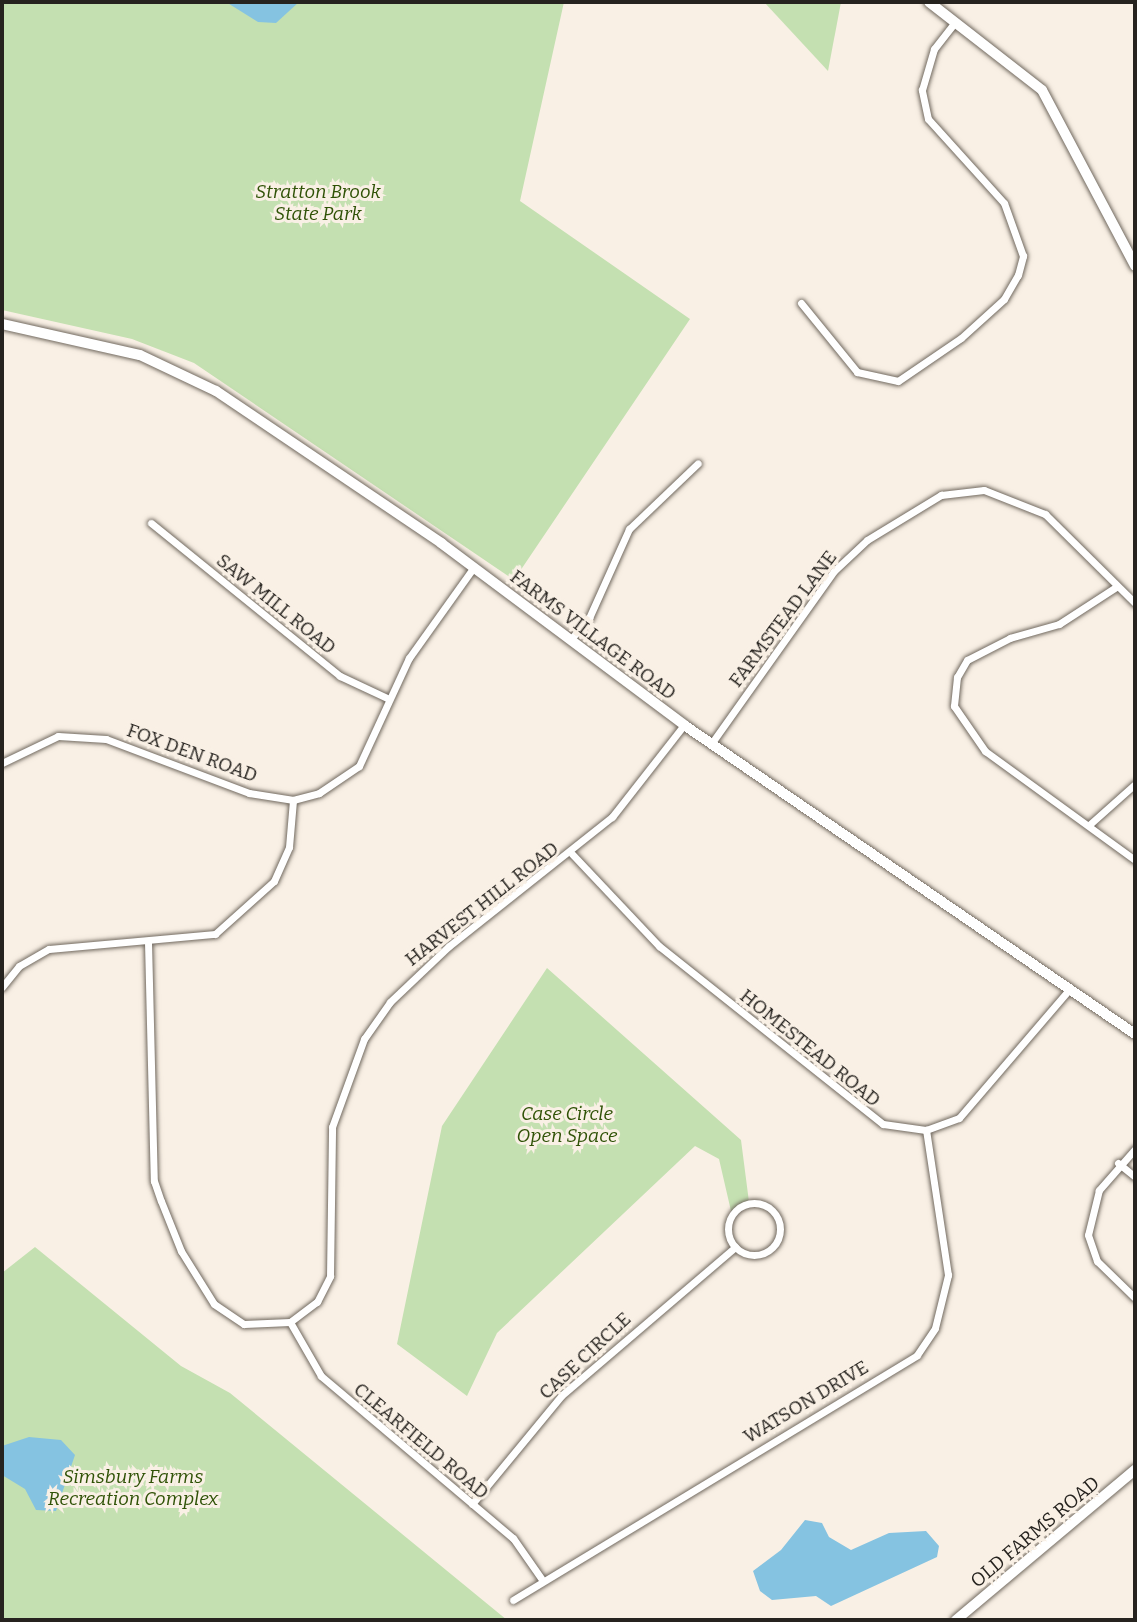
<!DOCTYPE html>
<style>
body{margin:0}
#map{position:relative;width:1137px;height:1622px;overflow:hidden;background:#f9f0e5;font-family:Bitter,serif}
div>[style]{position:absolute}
.green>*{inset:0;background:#c4e0b1}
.water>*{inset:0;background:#85c3e1}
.roads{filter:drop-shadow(0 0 2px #71695f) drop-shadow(0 0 2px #71695f)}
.street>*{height:7px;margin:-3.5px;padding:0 3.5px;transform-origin:3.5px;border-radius:3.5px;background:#fff}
.street>.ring{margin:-3.5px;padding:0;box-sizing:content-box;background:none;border:7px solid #fff;border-radius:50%}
.secondary>*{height:10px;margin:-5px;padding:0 5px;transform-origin:5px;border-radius:5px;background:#fff}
span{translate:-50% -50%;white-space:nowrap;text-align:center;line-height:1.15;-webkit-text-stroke:6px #f9f0e5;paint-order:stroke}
.park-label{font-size:19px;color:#2f5206;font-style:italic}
.street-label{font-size:19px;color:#26231f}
.frame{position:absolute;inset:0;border:4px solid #26231f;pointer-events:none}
</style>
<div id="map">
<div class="green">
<i style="clip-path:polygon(2px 2px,564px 2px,520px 201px,690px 319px,514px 580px,194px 363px,132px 339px,2px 310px)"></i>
<i style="clip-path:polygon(764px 2px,841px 2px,828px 71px)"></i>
<i style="clip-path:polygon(547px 968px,741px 1140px,749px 1202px,731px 1211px,719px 1159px,695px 1146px,497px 1333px,467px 1396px,397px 1344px,442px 1126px)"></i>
<i style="clip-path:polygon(35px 1247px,181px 1366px,230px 1393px,507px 1620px,2px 1620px,2px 1273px)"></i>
</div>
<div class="water">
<i style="clip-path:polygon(226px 2px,299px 2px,276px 23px,258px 22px)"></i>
<i style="clip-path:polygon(29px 1437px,61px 1440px,75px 1455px,56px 1511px,36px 1510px,25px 1489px,2px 1475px,2px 1446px)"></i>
<i style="clip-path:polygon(805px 1520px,822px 1523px,829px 1537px,851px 1550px,889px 1533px,926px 1531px,939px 1546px,937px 1557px,831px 1606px,816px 1596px,772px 1600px,760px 1591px,753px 1571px,781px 1550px)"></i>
</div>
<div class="roads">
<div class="street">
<i style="left:801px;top:303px;width:89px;rotate:50.9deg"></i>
<i style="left:857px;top:372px;width:42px;rotate:12.4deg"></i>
<i style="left:898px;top:381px;width:76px;rotate:-34.3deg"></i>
<i style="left:961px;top:338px;width:58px;rotate:-42.2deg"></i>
<i style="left:1004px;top:299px;width:28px;rotate:-60deg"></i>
<i style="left:1018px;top:275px;width:20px;rotate:-75deg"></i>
<i style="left:1023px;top:256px;width:56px;rotate:-109.7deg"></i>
<i style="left:1004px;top:203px;width:113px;rotate:-132.1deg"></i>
<i style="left:928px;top:119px;width:30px;rotate:-102deg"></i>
<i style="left:922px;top:90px;width:43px;rotate:-73.7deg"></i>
<i style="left:934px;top:49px;width:33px;rotate:-52deg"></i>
<i style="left:151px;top:523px;width:243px;rotate:39deg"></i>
<i style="left:340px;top:676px;width:54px;rotate:25.1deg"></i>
<i style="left:1116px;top:587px;width:68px;rotate:147deg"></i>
<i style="left:1059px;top:624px;width:51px;rotate:164.1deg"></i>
<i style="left:1010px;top:638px;width:48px;rotate:152.9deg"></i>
<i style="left:967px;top:660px;width:20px;rotate:120deg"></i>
<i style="left:957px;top:677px;width:29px;rotate:96deg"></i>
<i style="left:954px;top:706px;width:55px;rotate:55.4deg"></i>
<i style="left:985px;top:751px;width:185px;rotate:36deg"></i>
<i style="left:571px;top:639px;width:28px;rotate:-49deg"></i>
<i style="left:589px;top:618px;width:98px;rotate:-65.8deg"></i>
<i style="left:629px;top:529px;width:95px;rotate:-43.7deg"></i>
<i style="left:711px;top:744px;width:212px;rotate:-54.6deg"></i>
<i style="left:834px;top:571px;width:45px;rotate:-43.2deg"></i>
<i style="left:867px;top:540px;width:87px;rotate:-31.3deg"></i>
<i style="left:941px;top:495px;width:43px;rotate:-6.6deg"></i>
<i style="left:984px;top:490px;width:66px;rotate:21.5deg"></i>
<i style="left:1045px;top:514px;width:127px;rotate:44.7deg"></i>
<i style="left:2px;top:763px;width:62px;rotate:-25.7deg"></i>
<i style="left:58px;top:736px;width:48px;rotate:3.6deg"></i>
<i style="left:106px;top:739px;width:153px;rotate:20.7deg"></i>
<i style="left:249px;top:793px;width:45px;rotate:9deg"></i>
<i style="left:293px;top:800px;width:27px;rotate:-15deg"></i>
<i style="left:319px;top:793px;width:48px;rotate:-34deg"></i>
<i style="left:359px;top:766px;width:119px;rotate:-65.2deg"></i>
<i style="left:409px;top:658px;width:112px;rotate:-54.5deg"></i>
<i style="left:1089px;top:825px;width:62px;rotate:-41.7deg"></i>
<i style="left:572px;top:854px;width:127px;rotate:46.6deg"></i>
<i style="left:659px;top:946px;width:286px;rotate:38.5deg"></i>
<i style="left:883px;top:1124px;width:43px;rotate:7.9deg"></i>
<i style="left:926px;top:1130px;width:35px;rotate:-20deg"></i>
<i style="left:959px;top:1118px;width:166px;rotate:-49.4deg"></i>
<i style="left:148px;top:942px;width:239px;rotate:88.6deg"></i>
<i style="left:154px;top:1181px;width:21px;rotate:71deg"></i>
<i style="left:161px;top:1201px;width:54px;rotate:68.2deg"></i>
<i style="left:181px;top:1251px;width:62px;rotate:58.1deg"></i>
<i style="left:214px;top:1304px;width:36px;rotate:34deg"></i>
<i style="left:244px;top:1324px;width:46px;rotate:-2.5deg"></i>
<i style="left:290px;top:1322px;width:34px;rotate:-37deg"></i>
<i style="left:317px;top:1302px;width:29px;rotate:-63deg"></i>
<i style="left:330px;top:1276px;width:149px;rotate:-89.2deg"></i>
<i style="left:332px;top:1127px;width:94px;rotate:-70deg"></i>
<i style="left:364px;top:1039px;width:45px;rotate:-54.9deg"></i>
<i style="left:390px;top:1002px;width:81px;rotate:-43.5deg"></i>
<i style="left:449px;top:946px;width:208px;rotate:-38.4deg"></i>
<i style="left:612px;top:817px;width:117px;rotate:-52deg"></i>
<i style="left:2px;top:987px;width:27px;rotate:-51deg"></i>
<i style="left:19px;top:966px;width:34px;rotate:-30deg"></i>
<i style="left:49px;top:949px;width:167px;rotate:-5.2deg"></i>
<i style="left:215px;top:934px;width:79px;rotate:-41.9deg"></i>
<i style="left:274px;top:881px;width:37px;rotate:-66deg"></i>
<i style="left:289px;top:847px;width:47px;rotate:-85.1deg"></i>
<i style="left:1135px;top:1149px;width:55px;rotate:131.3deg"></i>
<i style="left:1099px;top:1190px;width:46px;rotate:103.7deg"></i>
<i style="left:1088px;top:1235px;width:28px;rotate:71deg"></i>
<i style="left:1097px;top:1261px;width:53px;rotate:44.2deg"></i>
<i style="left:1118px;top:1163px;width:22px;rotate:39deg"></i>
<i class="ring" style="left:728px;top:1203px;width:45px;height:45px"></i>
<i style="left:290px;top:1322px;width:62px;rotate:60.1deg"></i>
<i style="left:321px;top:1376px;width:251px;rotate:40.2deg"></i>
<i style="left:513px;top:1538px;width:49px;rotate:55deg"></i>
<i style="left:472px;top:1504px;width:141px;rotate:-50.5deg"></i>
<i style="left:562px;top:1395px;width:228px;rotate:-40.5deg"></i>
<i style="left:513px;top:1600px;width:472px;rotate:-31.2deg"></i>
<i style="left:917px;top:1355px;width:32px;rotate:-56deg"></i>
<i style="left:935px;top:1328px;width:55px;rotate:-76.2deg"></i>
<i style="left:948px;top:1275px;width:147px;rotate:-98.6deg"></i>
</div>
<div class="secondary">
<i style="left:929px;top:2px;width:143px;rotate:37.9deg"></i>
<i style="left:1042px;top:90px;width:199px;rotate:62.1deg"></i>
<i style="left:2px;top:324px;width:141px;rotate:12.7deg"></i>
<i style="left:140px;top:355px;width:84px;rotate:25.3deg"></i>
<i style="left:216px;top:391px;width:272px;rotate:34deg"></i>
<i style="left:441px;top:543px;width:304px;rotate:36.8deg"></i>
<i style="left:684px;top:725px;width:547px;rotate:34.42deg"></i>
<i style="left:956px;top:1620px;width:234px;rotate:-40deg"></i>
</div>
</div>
<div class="park-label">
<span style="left:318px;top:203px">Stratton Brook<br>State Park</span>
<span style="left:567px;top:1125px">Case Circle<br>Open Space</span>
<span style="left:133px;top:1488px">Simsbury Farms<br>Recreation Complex</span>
</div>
<div class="street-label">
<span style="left:276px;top:604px;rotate:39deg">SAW MILL ROAD</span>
<span style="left:783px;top:619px;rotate:-53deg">FARMSTEAD LANE</span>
<span style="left:593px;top:635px;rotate:37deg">FARMS VILLAGE ROAD</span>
<span style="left:192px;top:753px;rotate:20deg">FOX DEN ROAD</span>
<span style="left:482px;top:904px;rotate:-38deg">HARVEST HILL ROAD</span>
<span style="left:810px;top:1048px;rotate:39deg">HOMESTEAD ROAD</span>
<span style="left:585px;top:1356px;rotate:-43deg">CASE CIRCLE</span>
<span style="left:806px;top:1402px;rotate:-31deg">WATSON DRIVE</span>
<span style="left:421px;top:1441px;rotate:40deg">CLEARFIELD ROAD</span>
<span style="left:1035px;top:1532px;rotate:-40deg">OLD FARMS ROAD</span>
</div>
<div class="frame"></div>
</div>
